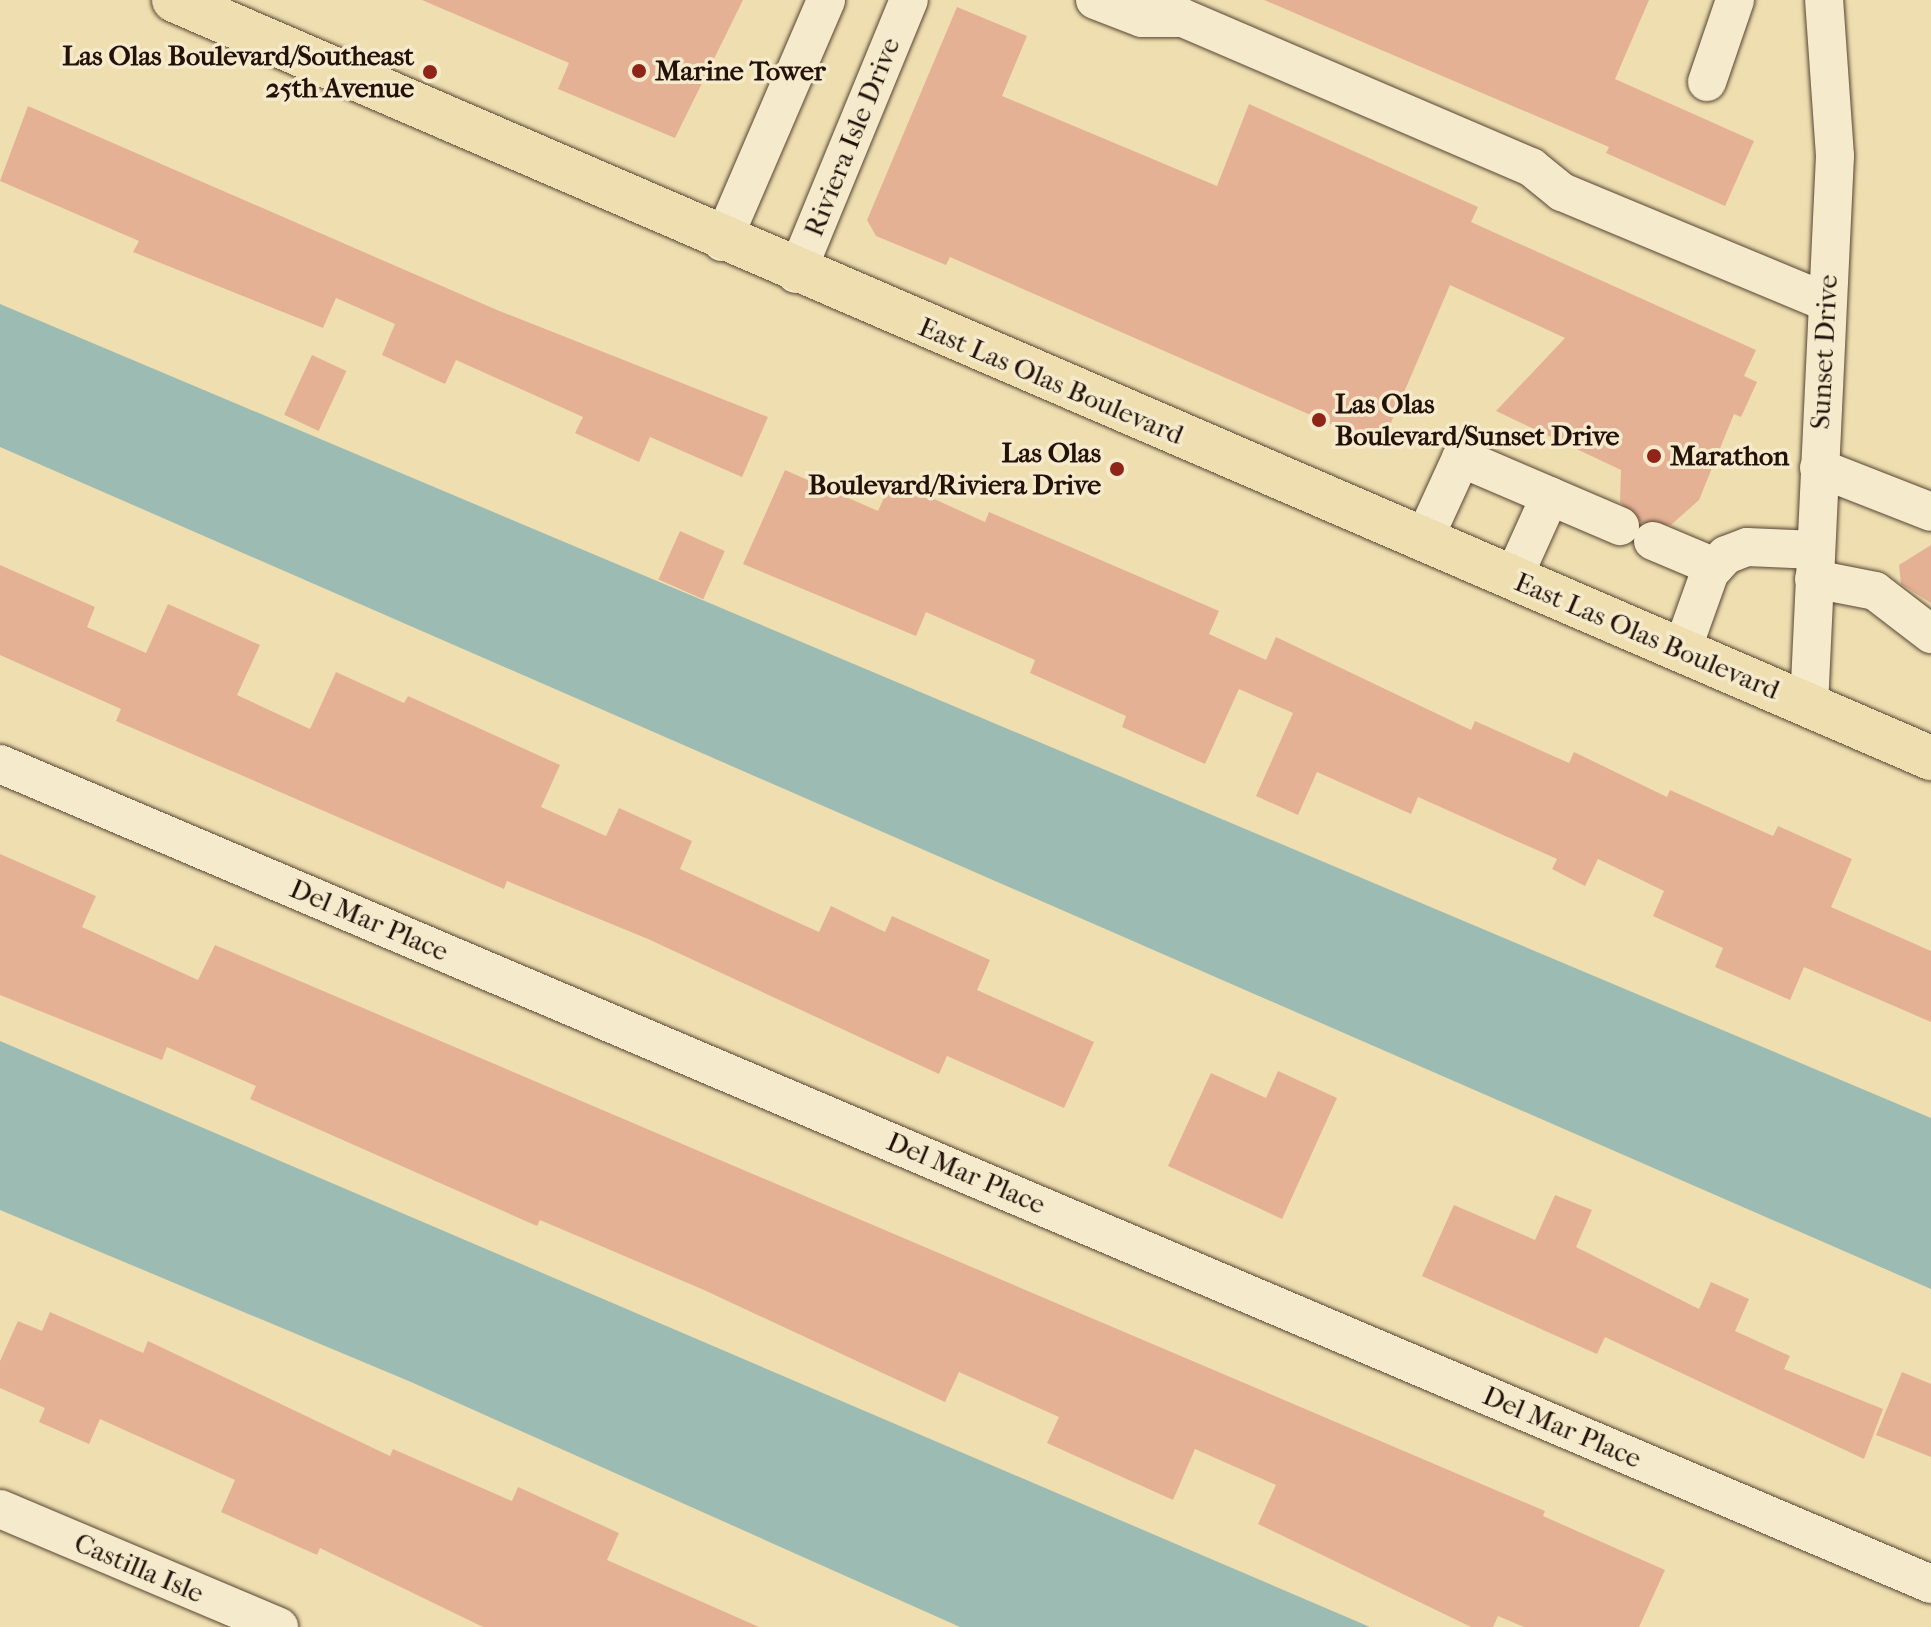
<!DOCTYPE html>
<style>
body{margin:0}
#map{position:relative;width:1931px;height:1627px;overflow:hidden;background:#efdfb0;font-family:"IM FELL French Canon",serif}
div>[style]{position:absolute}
.water>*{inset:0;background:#9cbbb3}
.building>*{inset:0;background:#e5b194;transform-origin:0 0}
.roads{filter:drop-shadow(0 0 2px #574534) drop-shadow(0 0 2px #574534)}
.minor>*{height:38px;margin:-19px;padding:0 19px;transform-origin:19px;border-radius:19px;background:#f5eacc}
.major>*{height:44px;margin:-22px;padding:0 22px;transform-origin:22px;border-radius:22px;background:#efdfb0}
.dots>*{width:22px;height:22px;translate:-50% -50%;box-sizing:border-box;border:4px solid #f5eacc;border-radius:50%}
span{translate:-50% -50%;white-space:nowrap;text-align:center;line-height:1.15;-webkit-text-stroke:7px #f5eacc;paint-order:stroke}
.poi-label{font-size:28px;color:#24120a;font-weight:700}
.right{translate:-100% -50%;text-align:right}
.left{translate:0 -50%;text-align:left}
.street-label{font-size:28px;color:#24120a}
</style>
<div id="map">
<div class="water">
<i style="clip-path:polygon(0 304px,1931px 1118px,1931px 1289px,0 447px)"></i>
<i style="clip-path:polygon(0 1041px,1370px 1627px,960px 1627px,411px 1382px,0 1210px)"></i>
</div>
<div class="building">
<i style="clip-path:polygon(422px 0,743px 0,675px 138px,558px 89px,569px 63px)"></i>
<i style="clip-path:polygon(1264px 0,1649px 0,1615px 79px,1754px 141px,1725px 206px,1606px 153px,1609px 147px)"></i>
<i style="clip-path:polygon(957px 7px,1027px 36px,1002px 96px,1217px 186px,1249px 104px,1478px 207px,1471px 222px,1756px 350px,1744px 376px,1757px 382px,1741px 417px,1734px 414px,1699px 500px,1671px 525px,1642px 523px,1620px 502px,1621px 470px,1496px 411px,1565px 338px,1450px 285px,1381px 446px,950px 257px,946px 265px,876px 236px,867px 220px)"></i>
<i style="clip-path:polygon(28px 106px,497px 310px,768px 417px,742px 477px,650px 437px,639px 462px,575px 433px,583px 417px,456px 360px,445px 384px,382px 355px,395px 324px,336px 298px,323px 328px,133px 252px,139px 241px,0 181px)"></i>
<i style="left:312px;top:355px;width:38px;height:66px;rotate:25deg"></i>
<i style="clip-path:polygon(785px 470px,878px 511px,892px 480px,985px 522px,989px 512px,1219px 611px,1209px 634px,1266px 660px,1276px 637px,1471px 730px,1475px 721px,1569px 763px,1574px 752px,1667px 797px,1670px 790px,1773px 836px,1778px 826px,1852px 859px,1831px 907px,1931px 951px,1931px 1022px,1804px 967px,1790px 1000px,1715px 967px,1723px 948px,1653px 916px,1664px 891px,1598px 859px,1585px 886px,1552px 869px,1557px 859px,1418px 797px,1411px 814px,1317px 772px,1298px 815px,1256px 796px,1293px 713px,1239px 689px,1205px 764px,1122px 727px,1126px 716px,1030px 673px,1035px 660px,926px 612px,916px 636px,743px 564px)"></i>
<i style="left:680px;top:531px;width:49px;height:53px;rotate:24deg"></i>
<i style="clip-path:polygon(1931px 545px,1931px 603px,1901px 584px,1899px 565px)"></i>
<i style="clip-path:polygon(0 565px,95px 607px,87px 627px,146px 653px,168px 604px,260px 645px,237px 695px,310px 729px,336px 672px,404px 703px,408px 696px,560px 765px,541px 807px,606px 836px,619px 808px,692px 841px,680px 869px,819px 932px,831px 906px,885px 932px,892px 916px,990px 960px,977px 990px,1094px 1042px,1064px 1108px,947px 1056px,939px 1074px,648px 939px,507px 881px,504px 889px,116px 721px,121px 709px,0 655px)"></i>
<i style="clip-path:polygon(0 854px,96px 896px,82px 927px,198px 980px,215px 945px,1545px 1511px,1543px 1516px,1665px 1570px,1639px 1627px,1524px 1627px,1498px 1616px,1493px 1627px,1471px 1627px,1258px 1524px,1276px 1485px,1195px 1449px,1173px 1500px,1047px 1443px,1059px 1417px,959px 1372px,945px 1402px,704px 1290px,540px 1220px,537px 1226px,250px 1099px,256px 1086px,167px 1047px,162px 1060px,0 995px)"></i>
<i style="clip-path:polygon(1278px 1071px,1337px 1098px,1282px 1219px,1168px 1166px,1211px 1073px,1266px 1098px)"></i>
<i style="clip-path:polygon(1555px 1195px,1592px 1210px,1576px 1247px,1699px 1309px,1711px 1282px,1749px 1299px,1735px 1331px,1790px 1356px,1784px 1369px,1883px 1409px,1864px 1459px,1605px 1337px,1597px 1354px,1422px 1276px,1454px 1205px,1535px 1240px)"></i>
<i style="clip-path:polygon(50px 1312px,143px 1353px,148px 1341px,390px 1456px,393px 1449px,512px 1501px,518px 1487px,619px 1533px,607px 1560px,759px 1627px,483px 1627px,320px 1548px,317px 1555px,221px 1512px,235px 1480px,100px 1419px,89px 1444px,39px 1422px,45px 1408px,0 1388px,0 1361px,18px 1321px,42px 1331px)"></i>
<i style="clip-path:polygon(1902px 1372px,1931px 1384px,1931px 1457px,1876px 1435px)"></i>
</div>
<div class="roads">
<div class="minor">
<i style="left:1095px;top:0;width:50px;rotate:21deg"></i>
<i style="left:1142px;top:18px;width:41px"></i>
<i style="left:1183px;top:18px;width:379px;rotate:23.2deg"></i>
<i style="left:1531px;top:167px;width:40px;rotate:39deg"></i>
<i style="left:1562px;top:192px;width:286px;rotate:22.6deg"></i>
<i style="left:1707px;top:82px;width:87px;rotate:-71.1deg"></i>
<i style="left:722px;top:242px;width:263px;rotate:-66.7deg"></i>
<i style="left:796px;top:274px;width:296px;rotate:-67.6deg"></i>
<i style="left:1819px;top:468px;width:120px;rotate:21.4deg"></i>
<i style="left:1424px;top:539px;width:89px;rotate:-65.4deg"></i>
<i style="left:1461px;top:458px;width:173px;rotate:23.2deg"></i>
<i style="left:1653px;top:541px;width:67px;rotate:22.8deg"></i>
<i style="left:1513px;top:578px;width:90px;rotate:-65.7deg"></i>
<i style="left:1814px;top:579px;width:62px;rotate:11.1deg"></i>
<i style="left:1875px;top:591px;width:71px;rotate:37.5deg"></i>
<i style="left:1682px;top:650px;width:83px;rotate:-70.3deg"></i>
<i style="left:1710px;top:572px;width:23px;rotate:-47deg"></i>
<i style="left:1726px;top:555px;width:22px;rotate:-21deg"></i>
<i style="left:1747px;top:547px;width:69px;rotate:2.5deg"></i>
<i style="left:1809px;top:705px;width:550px;rotate:-87.29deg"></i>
<i style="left:1835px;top:156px;width:156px;rotate:-94deg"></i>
<i style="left:0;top:764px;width:2098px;rotate:23.01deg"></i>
<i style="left:0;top:1509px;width:303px;rotate:22.9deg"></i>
</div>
<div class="major">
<i style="left:174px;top:0;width:1914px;rotate:23.34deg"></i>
</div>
</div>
<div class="dots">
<i style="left:639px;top:71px;background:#8f2418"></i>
<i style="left:430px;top:72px;background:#8f2418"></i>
<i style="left:1319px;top:420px;background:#8f2418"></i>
<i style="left:1654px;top:456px;background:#8f2418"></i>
<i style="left:1117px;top:469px;background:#8f2418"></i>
</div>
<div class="poi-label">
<span class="right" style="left:414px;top:72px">Las Olas Boulevard/Southeast<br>25th Avenue</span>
<span class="left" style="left:655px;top:71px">Marine Tower</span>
<span class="left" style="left:1335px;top:420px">Las Olas<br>Boulevard/Sunset Drive</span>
<span class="right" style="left:1101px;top:469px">Las Olas<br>Boulevard/Riviera Drive</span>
<span class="left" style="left:1670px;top:456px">Marathon</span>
</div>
<div class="street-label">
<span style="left:852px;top:137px;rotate:-68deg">Riviera Isle Drive</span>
<span style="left:1824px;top:352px;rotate:-87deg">Sunset Drive</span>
<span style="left:1051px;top:381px;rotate:23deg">East Las Olas Boulevard</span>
<span style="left:1647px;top:636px;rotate:23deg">East Las Olas Boulevard</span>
<span style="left:369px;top:920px;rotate:23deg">Del Mar Place</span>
<span style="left:966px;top:1173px;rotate:23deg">Del Mar Place</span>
<span style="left:1562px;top:1427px;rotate:23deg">Del Mar Place</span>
<span style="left:139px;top:1568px;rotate:23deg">Castilla Isle</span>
</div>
</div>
